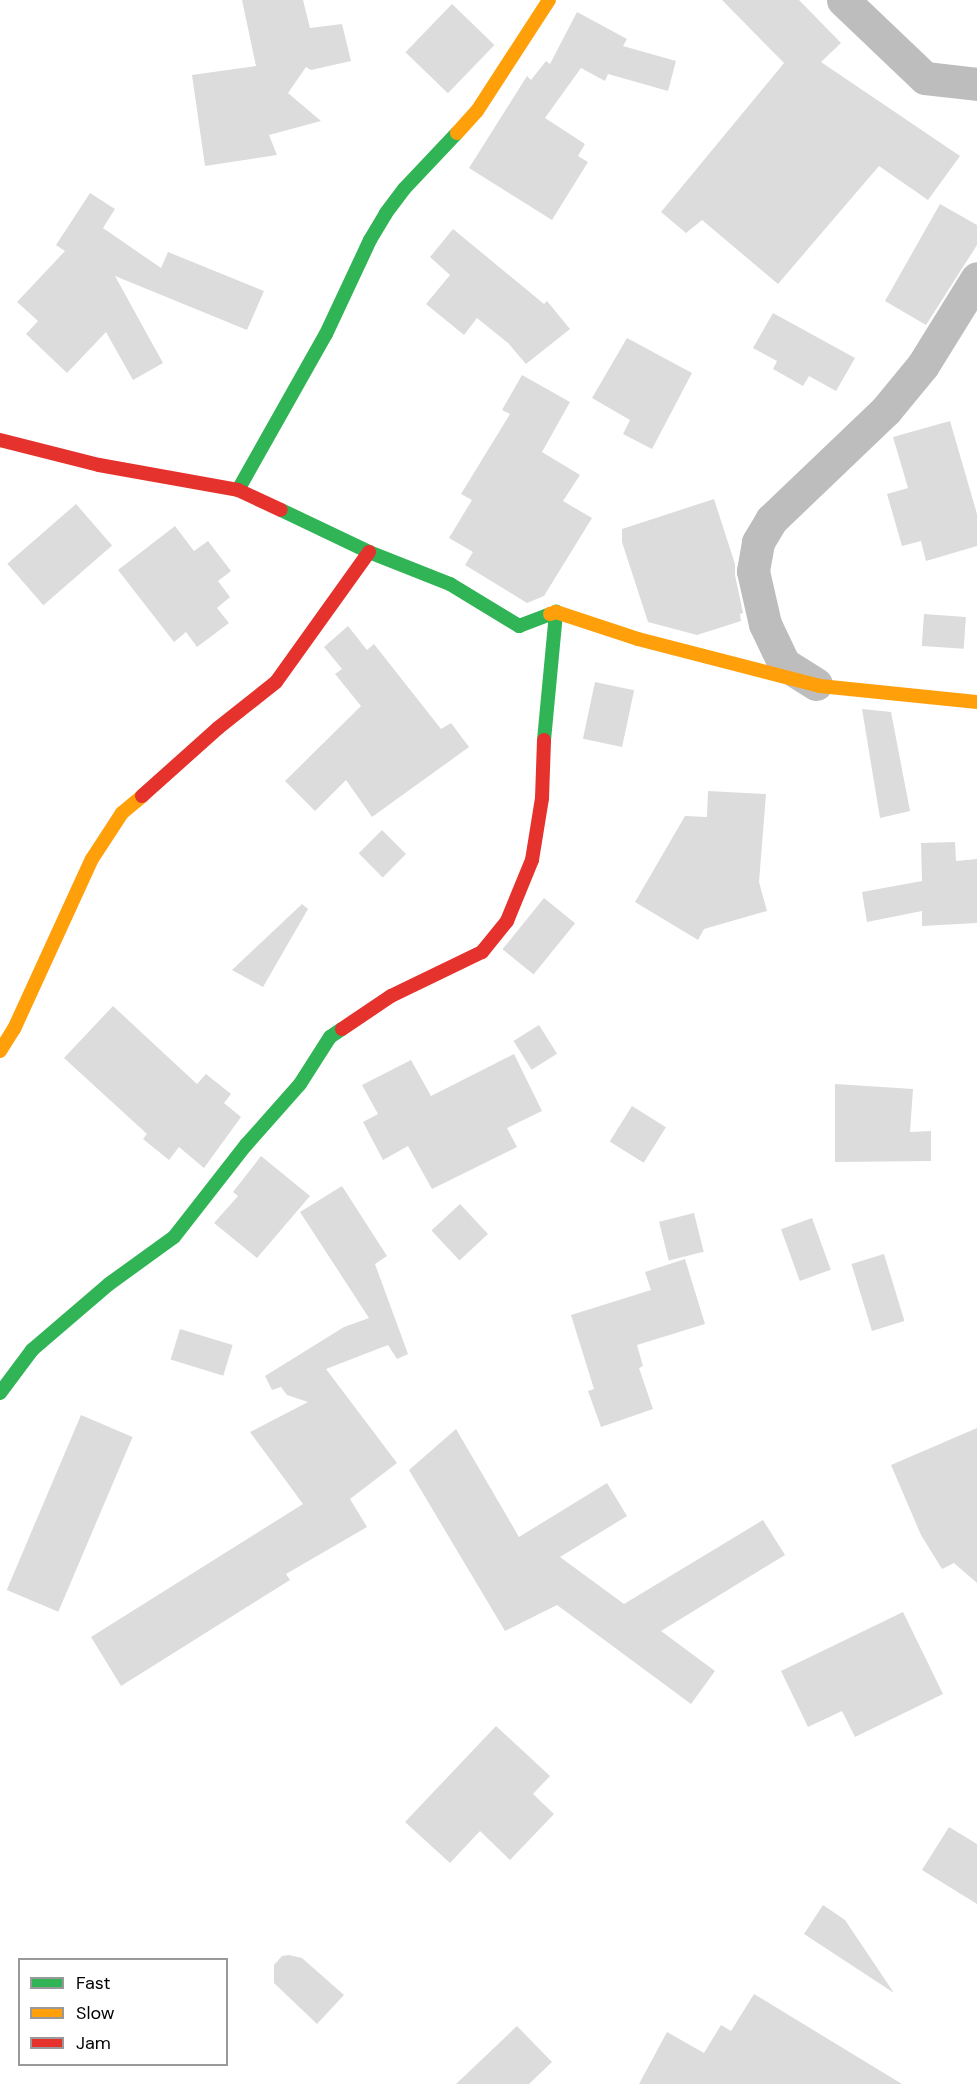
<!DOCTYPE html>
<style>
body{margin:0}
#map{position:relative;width:977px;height:2084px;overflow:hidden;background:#fff;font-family:"DM Sans",sans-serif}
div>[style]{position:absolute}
.building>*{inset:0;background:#dcdcdc;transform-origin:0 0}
.street>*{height:33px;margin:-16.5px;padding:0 16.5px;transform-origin:16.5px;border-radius:16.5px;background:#bdbdbd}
.fast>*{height:14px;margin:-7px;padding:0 7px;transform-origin:7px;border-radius:7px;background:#30b455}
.slow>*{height:14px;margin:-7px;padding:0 7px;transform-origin:7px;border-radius:7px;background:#ff9f0a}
.jam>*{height:14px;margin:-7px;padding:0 7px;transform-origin:7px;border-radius:7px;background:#e5322d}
span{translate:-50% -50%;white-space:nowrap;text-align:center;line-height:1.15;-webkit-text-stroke:4.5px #fff;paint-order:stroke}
.legend{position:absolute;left:18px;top:1958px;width:210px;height:108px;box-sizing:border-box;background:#fff;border:2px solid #999;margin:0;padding:8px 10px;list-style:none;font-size:18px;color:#000}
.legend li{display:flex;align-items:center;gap:12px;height:30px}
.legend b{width:30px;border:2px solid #999}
</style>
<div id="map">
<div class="building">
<i style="clip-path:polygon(242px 0,303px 0,310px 28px,342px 24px,351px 61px,311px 70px,306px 67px,288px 93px,321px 121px,269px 135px,277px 155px,205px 166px,192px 75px,256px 66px)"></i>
<i style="clip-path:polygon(722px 0,799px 0,841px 43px,821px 62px,960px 156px,928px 200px,879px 166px,778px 284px,702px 220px,686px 233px,661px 212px,784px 63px)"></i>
<i style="left:452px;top:4px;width:59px;height:67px;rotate:44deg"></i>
<i style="clip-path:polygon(577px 12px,627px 39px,623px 46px,676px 61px,668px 91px,608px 74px,605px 81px,581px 68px,545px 118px,585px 144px,578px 156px,588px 162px,552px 220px,469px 168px,527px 76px,531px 80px,546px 61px,550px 64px)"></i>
<i style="clip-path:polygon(90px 193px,115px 209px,103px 228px,161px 268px,168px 252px,264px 291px,247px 330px,115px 276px,163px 363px,133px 380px,106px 332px,67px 373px,26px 334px,38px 321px,17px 302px,65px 251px,56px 245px)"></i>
<i style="clip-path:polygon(940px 204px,977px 225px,977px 245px,926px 325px,885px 301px)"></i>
<i style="clip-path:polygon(453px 229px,544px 304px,547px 301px,570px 329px,526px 364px,508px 343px,477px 318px,464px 335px,426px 304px,450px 275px,430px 257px)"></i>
<i style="clip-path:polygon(773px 313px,855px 358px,836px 391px,809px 376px,803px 386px,773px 369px,777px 361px,753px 348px)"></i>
<i style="clip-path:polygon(627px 338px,692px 373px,652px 449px,623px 434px,630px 420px,592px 398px)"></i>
<i style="clip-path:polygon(522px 375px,570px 402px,542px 452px,580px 475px,563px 501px,592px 518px,544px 596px,527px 603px,465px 565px,473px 552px,449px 538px,472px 500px,461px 494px,510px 414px,502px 410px)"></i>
<i style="clip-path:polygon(950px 421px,977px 514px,977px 546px,926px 561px,921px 541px,902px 546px,887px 494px,908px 488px,893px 437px)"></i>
<i style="clip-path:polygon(714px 499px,735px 564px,735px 575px,743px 613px,740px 614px,741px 621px,697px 635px,648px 622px,622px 542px,622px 529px)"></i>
<i style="left:76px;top:504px;width:55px;height:91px;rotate:49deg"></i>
<i style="clip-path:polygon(175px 526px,194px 551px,208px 541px,231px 571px,218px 581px,230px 597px,217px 608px,229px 623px,197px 647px,186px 632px,174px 642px,118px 570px)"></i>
<i style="left:924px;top:614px;width:42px;height:32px;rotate:4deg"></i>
<i style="clip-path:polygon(348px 626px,367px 650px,374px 644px,441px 729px,451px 723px,469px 747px,372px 817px,346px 780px,315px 811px,285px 781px,361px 706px,335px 674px,342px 669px,324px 647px)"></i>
<i style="left:595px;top:682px;width:40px;height:58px;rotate:12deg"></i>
<i style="clip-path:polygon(862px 709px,891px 712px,910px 811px,880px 818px)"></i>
<i style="clip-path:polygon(708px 791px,766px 794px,759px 882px,767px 911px,704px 929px,698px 940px,635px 902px,685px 816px,707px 817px)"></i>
<i style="left:382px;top:830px;width:34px;height:33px;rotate:45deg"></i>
<i style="clip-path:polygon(955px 842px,956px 861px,977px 859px,977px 923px,922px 926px,922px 911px,867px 922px,862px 892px,922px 881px,921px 843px)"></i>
<i style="left:544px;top:898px;width:40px;height:66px;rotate:39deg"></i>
<i style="clip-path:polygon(302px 904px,308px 909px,263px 987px,232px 970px)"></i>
<i style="clip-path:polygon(113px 1006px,197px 1084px,206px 1074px,231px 1094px,224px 1103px,241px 1117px,204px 1168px,179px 1147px,169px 1160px,143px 1139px,147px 1134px,64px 1058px)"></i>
<i style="left:539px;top:1025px;width:34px;height:30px;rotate:58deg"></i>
<i style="clip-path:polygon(514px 1054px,542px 1111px,507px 1128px,517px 1147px,432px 1189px,408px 1146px,383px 1160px,363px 1122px,378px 1114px,362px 1085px,411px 1060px,431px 1096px)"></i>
<i style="clip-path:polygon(835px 1084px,913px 1089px,910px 1132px,931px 1131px,931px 1161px,835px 1162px)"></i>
<i style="left:632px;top:1106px;width:40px;height:42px;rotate:32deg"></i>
<i style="clip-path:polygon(261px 1156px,310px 1196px,257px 1258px,214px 1223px,238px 1196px,233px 1192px)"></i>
<i style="clip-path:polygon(342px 1186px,387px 1256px,375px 1264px,408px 1354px,397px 1359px,388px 1345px,326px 1369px,397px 1463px,350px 1499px,367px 1527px,286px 1574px,290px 1580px,121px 1686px,91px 1637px,303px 1504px,250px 1432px,308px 1402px,287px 1395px,281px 1387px,272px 1390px,265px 1376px,344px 1327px,369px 1318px,300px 1212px)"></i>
<i style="left:460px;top:1204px;width:41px;height:39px;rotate:47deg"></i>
<i style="left:694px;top:1213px;width:40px;height:36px;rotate:76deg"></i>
<i style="left:812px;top:1218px;width:55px;height:33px;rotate:70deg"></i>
<i style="left:884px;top:1254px;width:70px;height:34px;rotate:73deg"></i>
<i style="clip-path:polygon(685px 1259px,705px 1324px,637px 1345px,643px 1366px,639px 1368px,653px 1409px,601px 1427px,588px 1391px,594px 1389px,571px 1315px,651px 1290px,645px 1272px)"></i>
<i style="left:180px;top:1329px;width:55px;height:32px;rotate:17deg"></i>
<i style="left:81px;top:1415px;width:56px;height:190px;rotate:23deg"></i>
<i style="clip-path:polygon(977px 1428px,977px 1583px,954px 1563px,942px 1569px,921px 1535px,891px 1465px)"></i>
<i style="clip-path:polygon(456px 1429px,519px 1537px,607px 1483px,627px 1516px,560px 1557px,624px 1604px,763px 1520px,785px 1555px,661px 1631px,715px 1671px,691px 1704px,557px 1605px,505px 1631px,409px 1470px)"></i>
<i style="clip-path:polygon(903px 1612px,943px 1694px,855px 1737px,842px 1711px,808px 1727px,781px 1671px)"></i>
<i style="clip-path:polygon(496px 1726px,550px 1776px,533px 1794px,554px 1814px,510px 1860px,480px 1831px,450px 1863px,405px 1822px)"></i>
<i style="clip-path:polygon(949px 1827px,977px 1844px,977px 1904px,922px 1870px)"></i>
<i style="clip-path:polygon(823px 1905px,845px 1920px,894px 1993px,804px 1934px)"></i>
<i style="clip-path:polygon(289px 1955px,302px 1958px,344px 1995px,317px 2024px,274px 1983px,274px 1965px,282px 1956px)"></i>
<i style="clip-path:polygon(754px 1994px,902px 2084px,639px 2084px,667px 2032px,704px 2053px,721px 2025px,731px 2031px)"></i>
<i style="clip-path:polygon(517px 2026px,552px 2062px,529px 2084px,456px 2084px)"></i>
</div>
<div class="street">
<i style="left:843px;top:0;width:113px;rotate:43.6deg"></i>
<i style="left:925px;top:78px;width:52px;rotate:6.6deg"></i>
<i style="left:816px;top:684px;width:38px;rotate:-148deg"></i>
<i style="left:784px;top:664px;width:44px;rotate:-115.4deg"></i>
<i style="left:765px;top:624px;width:54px;rotate:-102.8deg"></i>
<i style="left:753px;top:571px;width:29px;rotate:-80deg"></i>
<i style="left:758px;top:542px;width:26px;rotate:-59deg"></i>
<i style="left:771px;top:520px;width:159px;rotate:-43.7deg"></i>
<i style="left:886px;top:410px;width:58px;rotate:-50.6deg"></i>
<i style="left:923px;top:365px;width:102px;rotate:-58.2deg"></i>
</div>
<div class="fast">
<i style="left:238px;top:490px;width:179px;rotate:-60.6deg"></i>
<i style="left:326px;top:334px;width:104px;rotate:-64.9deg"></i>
<i style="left:370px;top:240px;width:31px;rotate:-59deg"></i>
<i style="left:386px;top:213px;width:30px;rotate:-53deg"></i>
<i style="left:404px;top:189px;width:77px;rotate:-46.6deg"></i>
<i style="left:281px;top:510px;width:98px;rotate:25.5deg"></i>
<i style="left:369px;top:552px;width:87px;rotate:21.6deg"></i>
<i style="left:450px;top:584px;width:81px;rotate:31.3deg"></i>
<i style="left:519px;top:626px;width:33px;rotate:-21deg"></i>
<i style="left:544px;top:740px;width:129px;rotate:-84.6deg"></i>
<i style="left:0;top:1393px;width:54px;rotate:-53.3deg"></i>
<i style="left:32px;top:1350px;width:101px;rotate:-40.6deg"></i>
<i style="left:109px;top:1284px;width:80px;rotate:-35.9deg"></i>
<i style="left:174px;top:1237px;width:117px;rotate:-52deg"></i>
<i style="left:246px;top:1145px;width:81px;rotate:-48.5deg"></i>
<i style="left:300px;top:1084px;width:56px;rotate:-57.4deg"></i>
<i style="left:330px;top:1037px;width:14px;rotate:-34deg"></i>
</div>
<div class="slow">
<i style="left:457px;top:133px;width:30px;rotate:-48deg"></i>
<i style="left:477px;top:111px;width:132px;rotate:-57deg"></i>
<i style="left:550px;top:614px;width:6px;rotate:-18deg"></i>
<i style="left:556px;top:612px;width:86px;rotate:18.2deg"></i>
<i style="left:638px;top:639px;width:188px;rotate:14.5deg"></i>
<i style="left:820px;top:686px;width:158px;rotate:5.8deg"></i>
<i style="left:0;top:1051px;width:26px;rotate:-58deg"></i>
<i style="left:14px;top:1029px;width:187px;rotate:-65.4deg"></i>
<i style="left:92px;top:859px;width:55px;rotate:-56.9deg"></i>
<i style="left:122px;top:813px;width:26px;rotate:-40deg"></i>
</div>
<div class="jam">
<i style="left:0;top:440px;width:102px;rotate:14.2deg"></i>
<i style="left:99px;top:465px;width:141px;rotate:10.2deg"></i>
<i style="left:238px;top:490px;width:47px;rotate:24.9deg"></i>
<i style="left:142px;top:796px;width:102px;rotate:-41.8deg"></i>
<i style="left:218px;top:728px;width:74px;rotate:-38.4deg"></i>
<i style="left:276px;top:682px;width:160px;rotate:-54.4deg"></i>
<i style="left:342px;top:1029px;width:59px;rotate:-34deg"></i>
<i style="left:391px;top:996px;width:101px;rotate:-25.8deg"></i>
<i style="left:482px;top:952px;width:40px;rotate:-51deg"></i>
<i style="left:507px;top:921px;width:66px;rotate:-67.7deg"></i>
<i style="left:532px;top:860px;width:63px;rotate:-80.8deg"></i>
<i style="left:542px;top:798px;width:58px;rotate:-88deg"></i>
</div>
<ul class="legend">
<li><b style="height:8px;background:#30b455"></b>Fast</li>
<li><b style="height:8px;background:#ff9f0a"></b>Slow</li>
<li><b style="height:8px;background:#e5322d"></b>Jam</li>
</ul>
</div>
